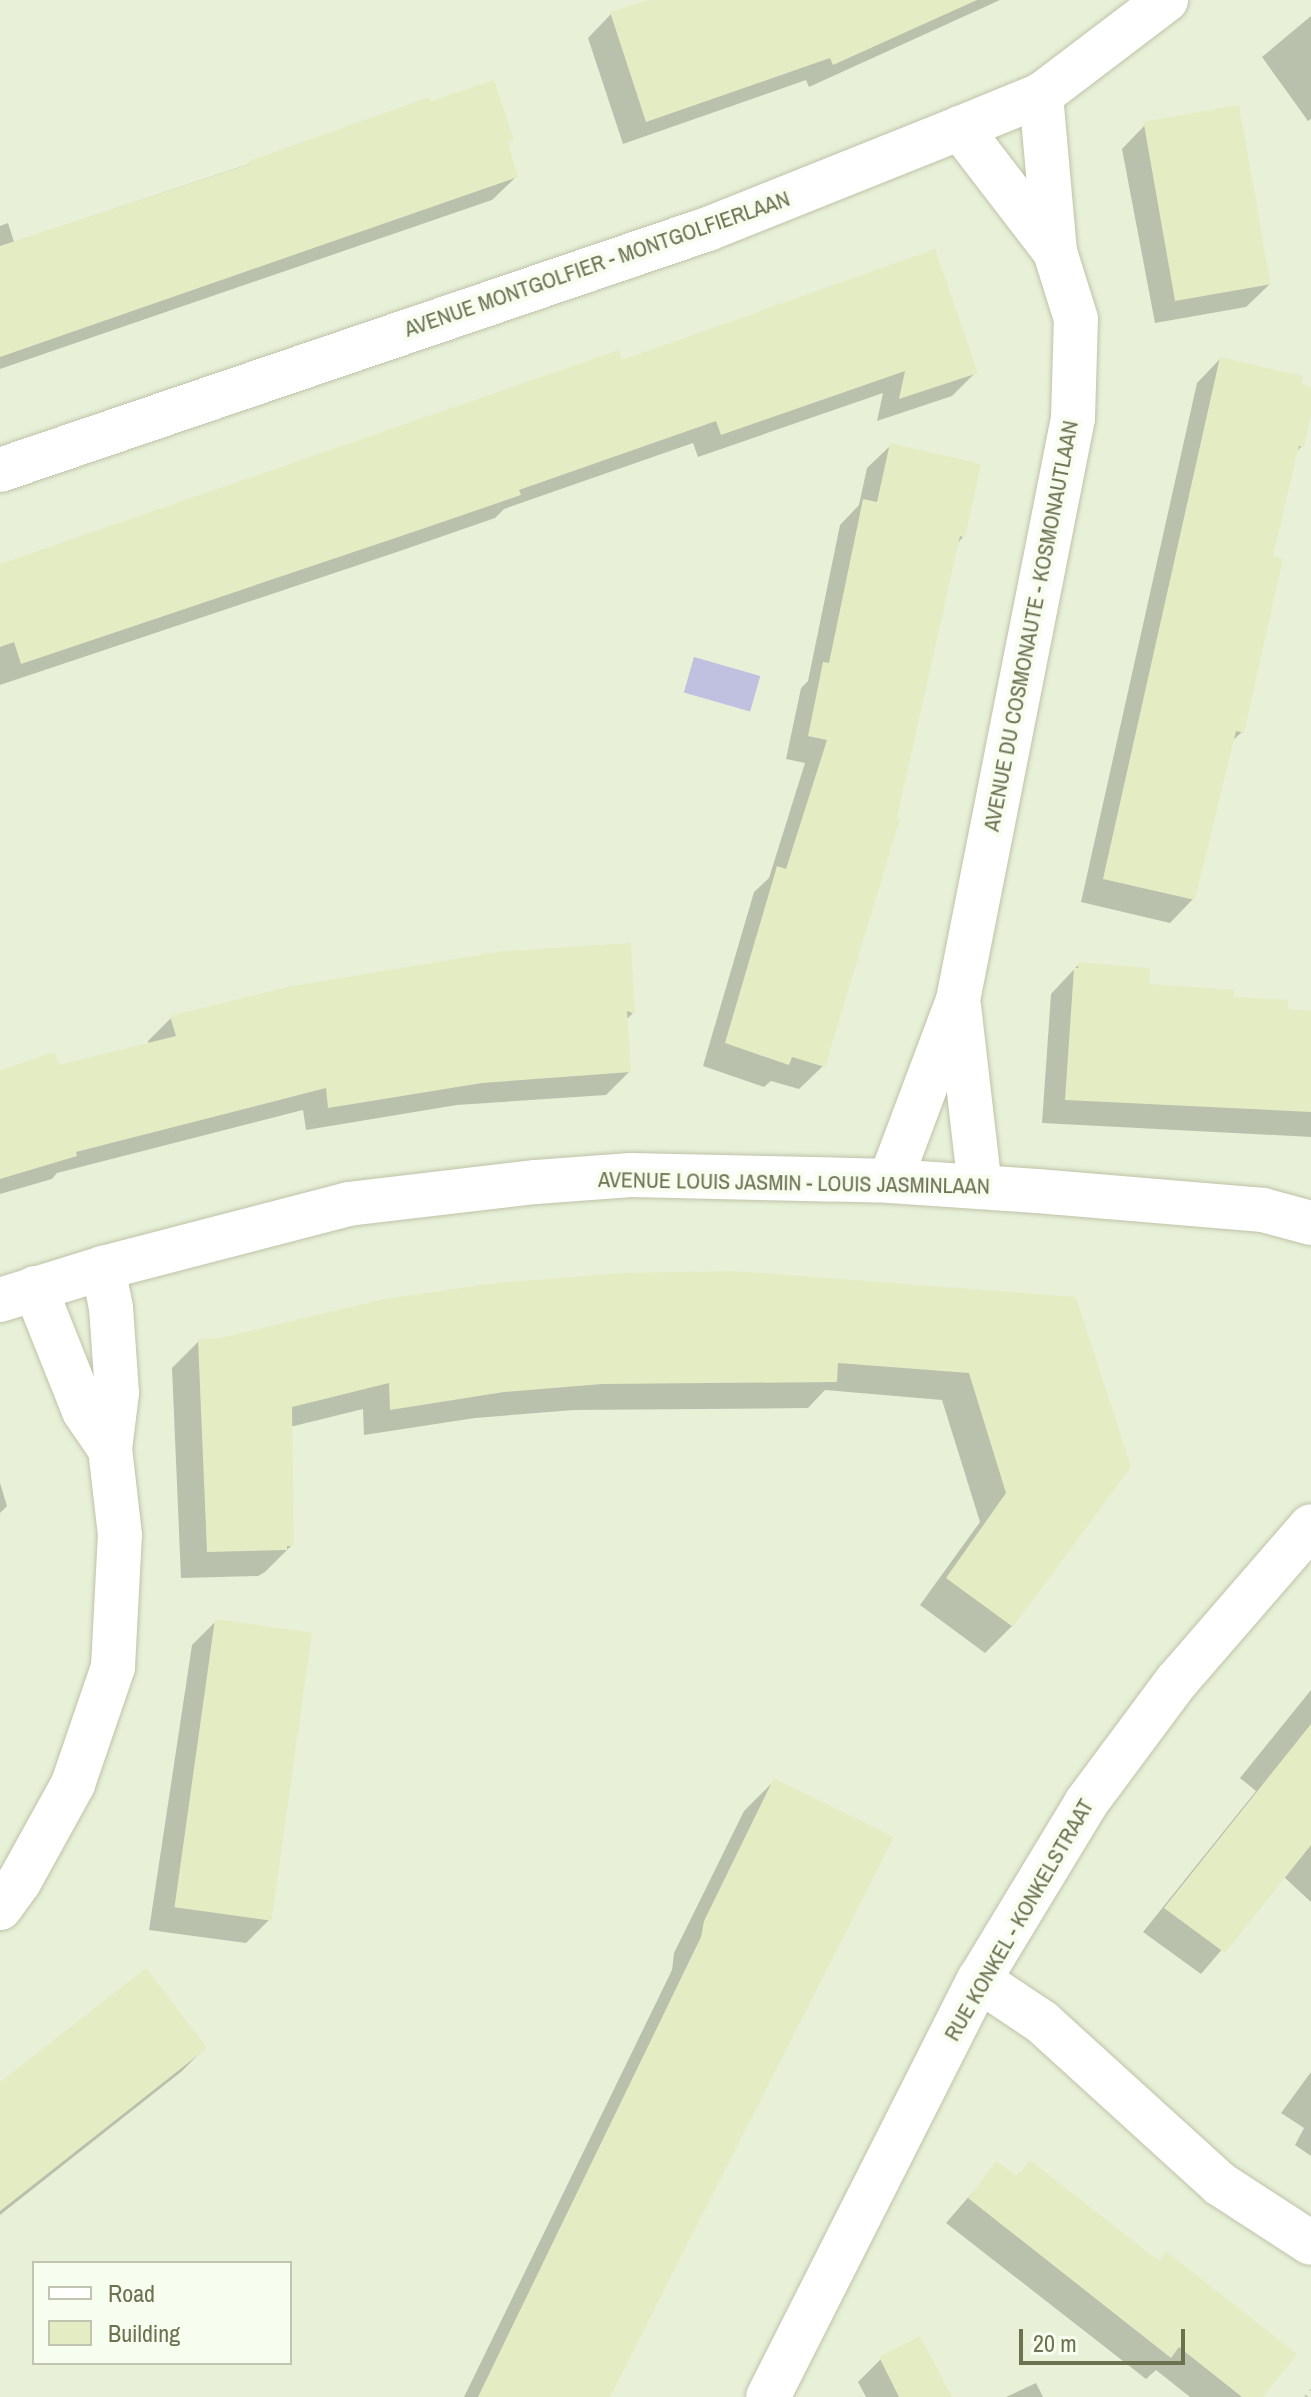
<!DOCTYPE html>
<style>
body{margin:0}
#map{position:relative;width:1311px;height:2397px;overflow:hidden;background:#f3fae9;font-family:"Archivo Narrow",sans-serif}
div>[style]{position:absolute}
.residential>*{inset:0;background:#e8f1d8}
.water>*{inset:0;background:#c0c1e1;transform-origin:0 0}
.shadow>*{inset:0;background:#0003}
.building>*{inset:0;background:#e4ecc4;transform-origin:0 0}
.path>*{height:5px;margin-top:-2.5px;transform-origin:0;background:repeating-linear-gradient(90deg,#c9d1a7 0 2px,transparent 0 8px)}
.roads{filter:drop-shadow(0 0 2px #bdc3a8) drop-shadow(0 0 2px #bdc3a8)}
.minor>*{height:44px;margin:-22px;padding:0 22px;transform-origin:22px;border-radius:22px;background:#fff}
span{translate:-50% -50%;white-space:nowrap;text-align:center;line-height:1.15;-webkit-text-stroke:8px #f7fdef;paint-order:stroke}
.street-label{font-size:22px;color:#6c7150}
.legend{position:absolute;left:32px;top:2261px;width:260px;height:104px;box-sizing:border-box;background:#f7fdef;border:2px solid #bfc5af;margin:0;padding:10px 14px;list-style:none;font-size:24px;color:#6c7150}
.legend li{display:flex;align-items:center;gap:16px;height:40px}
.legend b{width:40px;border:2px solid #bfc5af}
.scale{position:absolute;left:1019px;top:2329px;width:166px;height:36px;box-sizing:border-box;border:4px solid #6c7150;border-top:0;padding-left:10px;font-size:24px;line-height:28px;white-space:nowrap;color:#6c7150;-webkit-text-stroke:6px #f7fdef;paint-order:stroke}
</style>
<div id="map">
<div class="residential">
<i style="clip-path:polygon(evenodd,0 0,1311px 0,1311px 2397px,0 2397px,0 0,34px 2263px,290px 2263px,290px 2363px,34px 2363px,34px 2263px)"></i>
</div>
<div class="water">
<i style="left:694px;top:657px;width:69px;height:37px;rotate:16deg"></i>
</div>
<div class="shadow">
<i style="clip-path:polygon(654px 0,1000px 0,809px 87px,806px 80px,623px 144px,588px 38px,611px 14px)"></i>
<i style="clip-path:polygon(1311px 16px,1311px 119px,1308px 121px,1262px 57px)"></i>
<i style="clip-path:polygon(430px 104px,506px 144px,516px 177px,492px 200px,0 369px,0 226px,8px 223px,14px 242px)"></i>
<i style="clip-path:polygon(1145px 125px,1270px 284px,1246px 307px,1155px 323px,1122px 149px)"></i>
<i style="clip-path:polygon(1220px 359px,1311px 389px,1311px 406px,1302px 446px,1295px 453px,1271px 558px,1242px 732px,1230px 743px,1193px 899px,1170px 923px,1081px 902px,1197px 383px)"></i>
<i style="clip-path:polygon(621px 362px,976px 372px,952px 396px,877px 421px,883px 393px,698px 457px,693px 443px,504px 509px,495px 518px,400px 551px,0 685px,0 569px)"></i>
<i style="clip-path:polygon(891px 445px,963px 537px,956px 545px,823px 1066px,799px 1089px,771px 1081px,764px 1087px,703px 1066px,754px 892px,769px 878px,805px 763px,786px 759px,801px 688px,808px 681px,840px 525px,859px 505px,867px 468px)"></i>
<i style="clip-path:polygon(629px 945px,633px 1013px,625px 1021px,629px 1072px,606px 1095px,457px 1105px,306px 1130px,303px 1110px,57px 1173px,52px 1179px,0 1194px,0 1074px,58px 1067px,149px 1045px,148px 1041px,171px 1018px)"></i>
<i style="clip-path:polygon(1079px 964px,1147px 986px,1311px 1013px,1311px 1137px,1042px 1123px,1051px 994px)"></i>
<i style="clip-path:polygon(1075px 1299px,1129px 1467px,1012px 1626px,985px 1653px,920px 1605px,980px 1522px,942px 1400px,825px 1390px,808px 1408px,574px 1410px,475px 1418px,364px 1435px,363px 1409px,290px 1427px,292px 1545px,265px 1572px,258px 1576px,181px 1578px,172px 1368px,199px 1341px)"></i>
<i style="clip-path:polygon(0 1483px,7px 1506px,0 1513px)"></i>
<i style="clip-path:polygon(216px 1621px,269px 1920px,246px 1943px,149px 1930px,192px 1645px)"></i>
<i style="clip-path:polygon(1311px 1690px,1311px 1902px,1284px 1877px,1201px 1974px,1143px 1932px,1256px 1791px,1240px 1778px)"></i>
<i style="clip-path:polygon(775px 1780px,608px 2397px,464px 2397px,672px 1970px,674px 1953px,744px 1811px)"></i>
<i style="clip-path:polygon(205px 2048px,181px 2072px,0 2215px,0 2084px)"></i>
<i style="clip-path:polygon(1311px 2072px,1311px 2156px,1295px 2145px,1304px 2128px,1281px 2113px)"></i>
<i style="clip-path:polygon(1030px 2163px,1158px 2262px,1166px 2254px,1260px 2397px,1190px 2397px,1156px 2370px,1146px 2379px,946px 2223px,997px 2164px,1015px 2178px)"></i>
<i style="clip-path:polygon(881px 2359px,950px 2397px,866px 2397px,858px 2382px)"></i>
<i style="clip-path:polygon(1036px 2383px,1043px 2397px,1006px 2397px)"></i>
</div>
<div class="building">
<i style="clip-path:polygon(648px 0,977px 0,833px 65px,830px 58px,646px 122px,610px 12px)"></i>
<i style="clip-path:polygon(494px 80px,514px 139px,508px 142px,518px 177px,0 357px,0 246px,250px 164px,249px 161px,429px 97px,431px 101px)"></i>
<i style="left:1239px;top:105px;width:182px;height:97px;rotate:80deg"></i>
<i style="clip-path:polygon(935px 249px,978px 373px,899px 399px,905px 371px,721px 435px,716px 421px,519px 490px,521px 495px,425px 528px,21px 664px,14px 642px,0 647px,0 564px,619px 350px,622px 360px)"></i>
<i style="clip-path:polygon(1220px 357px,1303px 376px,1302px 384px,1311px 387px,1311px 416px,1304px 447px,1299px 446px,1273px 556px,1283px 559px,1244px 733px,1236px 731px,1195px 900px,1103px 879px)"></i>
<i style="clip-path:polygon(890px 443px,981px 464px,965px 538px,960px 536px,897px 818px,900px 819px,825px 1067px,792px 1057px,789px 1065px,725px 1043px,777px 866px,786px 869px,827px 740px,808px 736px,823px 662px,829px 663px,863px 499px,877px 502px)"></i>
<i style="clip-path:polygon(631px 943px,635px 1014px,627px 1011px,631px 1072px,482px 1083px,328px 1108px,326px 1088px,76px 1152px,77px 1156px,0 1179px,0 1070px,55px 1052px,59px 1065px,176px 1036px,170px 1016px,292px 986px,503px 951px)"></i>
<i style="clip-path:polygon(1078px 962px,1150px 968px,1149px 984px,1234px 990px,1234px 997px,1288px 1000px,1288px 1009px,1311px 1011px,1311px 1112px,1065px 1100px,1074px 968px,1078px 968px)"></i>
<i style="clip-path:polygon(735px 1271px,1076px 1297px,1131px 1467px,1013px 1627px,946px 1578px,1006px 1493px,969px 1373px,838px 1363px,837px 1382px,602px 1384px,504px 1392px,390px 1410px,389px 1383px,292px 1407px,294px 1546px,287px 1546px,287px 1550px,207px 1552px,198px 1339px,220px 1338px,384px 1299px,495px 1283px,625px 1273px)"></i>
<i style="left:215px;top:1619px;width:98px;height:291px;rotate:8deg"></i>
<i style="clip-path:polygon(1311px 1724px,1311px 1845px,1225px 1953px,1164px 1908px)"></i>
<i style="clip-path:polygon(774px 1778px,894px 1837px,610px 2397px,478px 2397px,701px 1937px,704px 1921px)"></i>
<i style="clip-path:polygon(146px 1968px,207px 2048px,0 2211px,0 2082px)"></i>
<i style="clip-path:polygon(1030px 2160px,1159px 2261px,1166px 2251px,1297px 2354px,1263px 2397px,1242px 2397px,1179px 2347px,1171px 2358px,968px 2198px,996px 2161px,1017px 2176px)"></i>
<i style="clip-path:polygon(920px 2336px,952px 2397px,899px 2397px,879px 2357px)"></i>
</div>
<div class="path">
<i style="left:1306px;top:2397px;width:9px;rotate:-54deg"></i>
</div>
<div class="roads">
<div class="minor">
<i style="left:960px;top:128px;width:156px;rotate:52.5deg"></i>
<i style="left:0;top:470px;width:748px;rotate:-18.8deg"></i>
<i style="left:708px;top:229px;width:271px;rotate:-21.8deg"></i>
<i style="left:960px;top:128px;width:87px;rotate:-22.2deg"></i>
<i style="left:1041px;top:95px;width:157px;rotate:-37.2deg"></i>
<i style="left:959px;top:1006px;width:182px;rotate:83.4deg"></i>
<i style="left:890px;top:1181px;width:193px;rotate:-69.4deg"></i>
<i style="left:958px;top:1000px;width:593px;rotate:-78.82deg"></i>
<i style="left:1073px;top:418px;width:99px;rotate:-88.3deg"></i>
<i style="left:1076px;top:319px;width:70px;rotate:-107.4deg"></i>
<i style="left:1055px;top:252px;width:158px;rotate:-95.1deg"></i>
<i style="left:35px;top:1288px;width:132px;rotate:68.3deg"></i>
<i style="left:84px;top:1411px;width:46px;rotate:55.6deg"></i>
<i style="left:0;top:1300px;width:108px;rotate:-17.3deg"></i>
<i style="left:103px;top:1268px;width:253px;rotate:-14.6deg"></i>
<i style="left:348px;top:1204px;width:189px;rotate:-6.7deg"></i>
<i style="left:536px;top:1182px;width:95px;rotate:-4.2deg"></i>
<i style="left:631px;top:1175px;width:259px;rotate:1.3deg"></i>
<i style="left:890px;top:1181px;width:147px;rotate:3.9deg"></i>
<i style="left:1037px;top:1191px;width:227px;rotate:4.8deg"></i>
<i style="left:1263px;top:1210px;width:50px;rotate:15.2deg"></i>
<i style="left:0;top:1908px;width:32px;rotate:-54deg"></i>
<i style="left:19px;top:1882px;width:112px;rotate:-61.1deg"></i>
<i style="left:73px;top:1784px;width:124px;rotate:-71.1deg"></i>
<i style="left:113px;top:1667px;width:132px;rotate:-87deg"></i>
<i style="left:120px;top:1535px;width:87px;rotate:-96.6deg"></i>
<i style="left:110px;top:1449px;width:56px;rotate:-82.9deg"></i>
<i style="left:117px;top:1393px;width:85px;rotate:-94deg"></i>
<i style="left:111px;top:1308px;width:41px;rotate:-101.3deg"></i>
<i style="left:979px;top:1980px;width:76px;rotate:33.7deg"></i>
<i style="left:1042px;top:2022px;width:241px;rotate:42.3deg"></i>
<i style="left:1220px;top:2184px;width:108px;rotate:33deg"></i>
<i style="left:768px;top:2397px;width:467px;rotate:-63.2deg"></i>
<i style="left:979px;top:1980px;width:207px;rotate:-58.8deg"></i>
<i style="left:1086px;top:1803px;width:151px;rotate:-53.4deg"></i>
<i style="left:1176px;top:1682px;width:206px;rotate:-49.1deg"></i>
</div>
</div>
<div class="street-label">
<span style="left:597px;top:264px;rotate:-19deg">AVENUE MONTGOLFIER - MONTGOLFIERLAAN</span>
<span style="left:1031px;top:626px;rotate:-79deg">AVENUE DU COSMONAUTE - KOSMONAUTLAAN</span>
<span style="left:794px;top:1183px;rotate:1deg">AVENUE LOUIS JASMIN - LOUIS JASMINLAAN</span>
<span style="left:1019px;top:1920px;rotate:-60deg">RUE KONKEL - KONKELSTRAAT</span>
</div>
<ul class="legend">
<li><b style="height:10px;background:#fff"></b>Road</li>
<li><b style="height:22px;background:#e4ecc4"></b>Building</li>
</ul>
<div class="scale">20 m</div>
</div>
